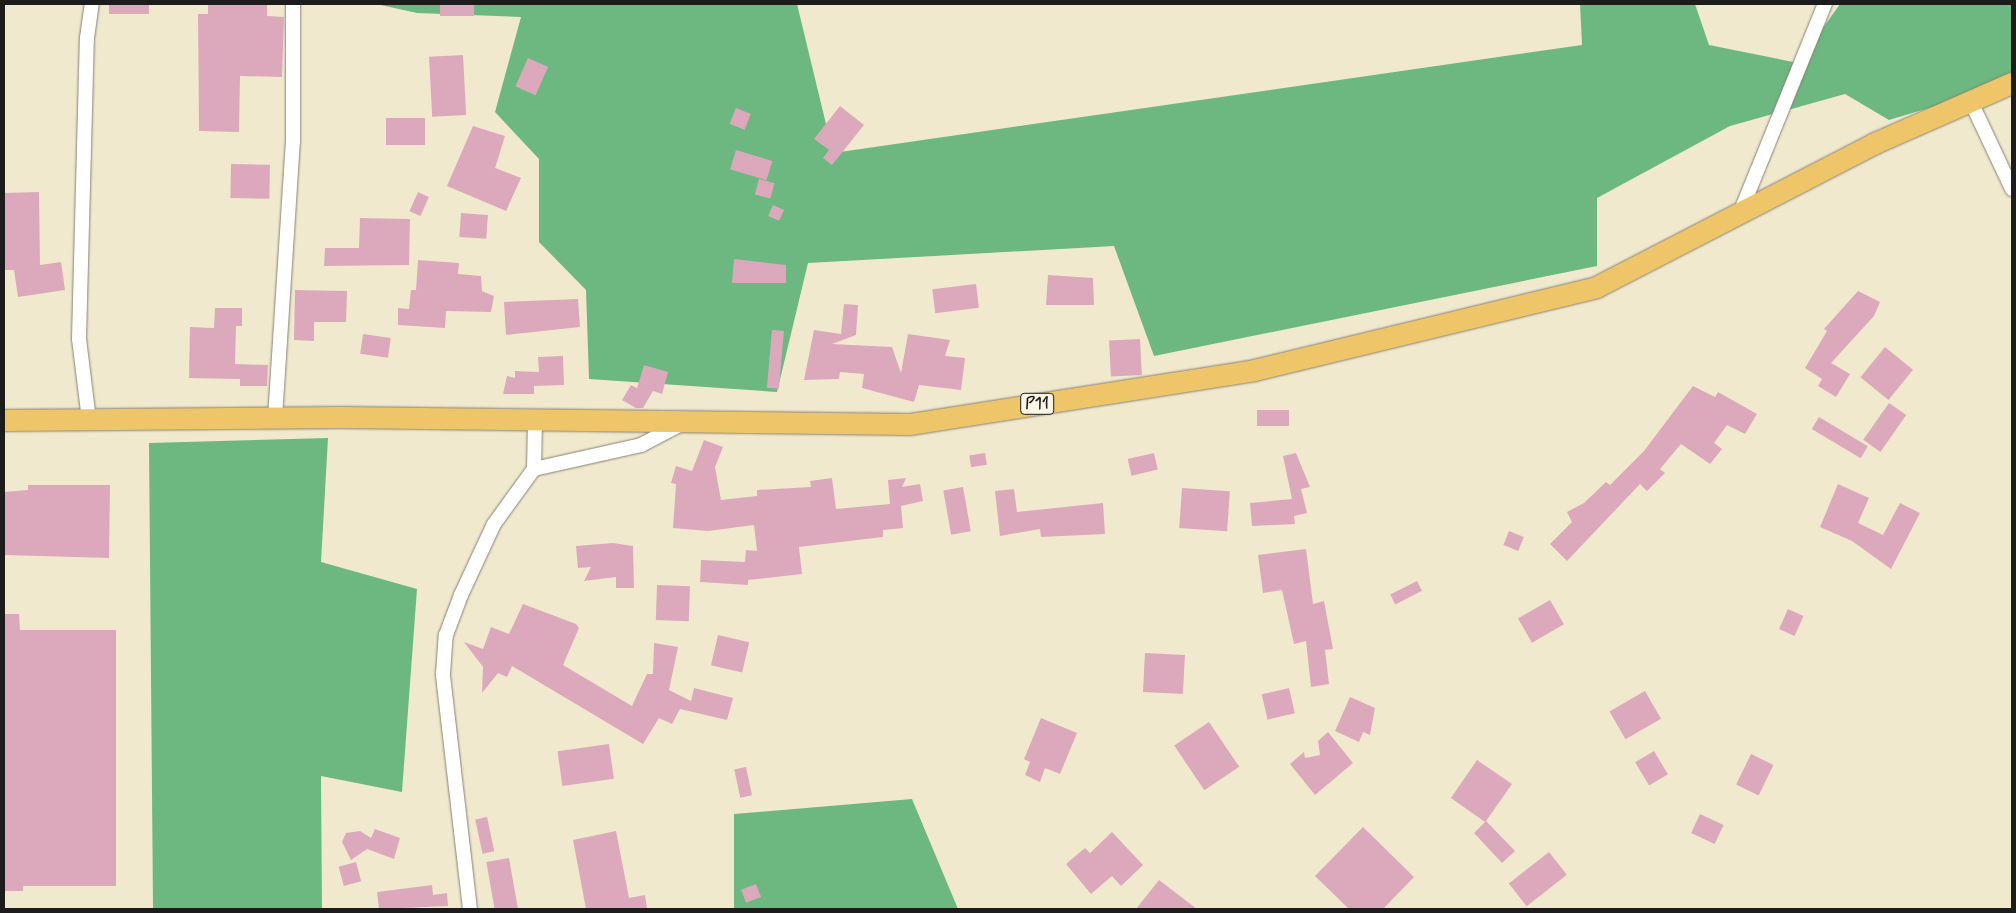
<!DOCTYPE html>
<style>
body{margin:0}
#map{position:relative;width:2016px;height:913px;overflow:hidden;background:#f1e9ce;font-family:Mynerve,sans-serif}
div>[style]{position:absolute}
.forest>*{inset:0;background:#6db880}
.building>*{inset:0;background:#dca9bc;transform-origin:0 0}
.roads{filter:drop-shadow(0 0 1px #868275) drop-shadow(0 0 1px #868275)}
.minor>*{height:14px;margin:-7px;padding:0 7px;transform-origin:7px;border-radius:7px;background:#fff}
.primary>*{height:21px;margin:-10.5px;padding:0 10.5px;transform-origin:10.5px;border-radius:10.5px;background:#eec569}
span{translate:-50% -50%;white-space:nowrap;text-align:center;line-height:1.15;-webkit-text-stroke:4px #fcf5e5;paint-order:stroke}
.shield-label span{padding:1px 4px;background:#fcf5e5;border:1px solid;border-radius:4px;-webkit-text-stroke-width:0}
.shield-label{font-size:16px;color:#1c1c1c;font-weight:700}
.frame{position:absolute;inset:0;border:5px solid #1c1c1c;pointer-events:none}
</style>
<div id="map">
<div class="forest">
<i style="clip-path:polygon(376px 4px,797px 4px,833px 153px,1582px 45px,1580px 4px,1695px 4px,1709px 45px,1798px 63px,1840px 4px,2012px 4px,2012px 83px,1889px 120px,1845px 94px,1730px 126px,1597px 198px,1597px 266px,1154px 356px,1114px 246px,808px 263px,777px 392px,589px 379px,586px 290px,539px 242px,539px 159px,495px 112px,521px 17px,417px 13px)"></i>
<i style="clip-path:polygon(328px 438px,321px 562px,417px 589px,402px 792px,321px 776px,322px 909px,153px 909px,149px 443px)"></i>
<i style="clip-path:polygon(912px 799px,958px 909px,734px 909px,734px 814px)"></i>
</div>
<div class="building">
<i style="left:109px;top:4px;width:40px;height:10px"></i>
<i style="clip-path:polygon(208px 4px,267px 4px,267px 16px,284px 17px,282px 77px,240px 76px,239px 132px,199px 131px,198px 14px,208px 14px)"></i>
<i style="left:440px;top:4px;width:34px;height:12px"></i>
<i style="left:463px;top:55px;width:60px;height:34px;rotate:87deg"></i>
<i style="left:528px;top:58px;width:22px;height:31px;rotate:24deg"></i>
<i style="clip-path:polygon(840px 106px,864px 125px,832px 165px,823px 158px,829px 150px,814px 139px)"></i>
<i style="left:736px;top:108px;width:16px;height:17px;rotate:22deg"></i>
<i style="left:386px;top:118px;width:39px;height:27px"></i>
<i style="clip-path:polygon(473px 126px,505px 136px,495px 168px,521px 178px,506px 211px,447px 186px)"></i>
<i style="left:736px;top:150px;width:38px;height:20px;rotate:17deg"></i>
<i style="left:231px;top:164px;width:39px;height:34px;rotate:1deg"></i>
<i style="left:759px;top:179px;width:16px;height:16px;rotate:15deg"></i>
<i style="clip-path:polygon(39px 192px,40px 265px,61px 262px,65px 290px,18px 297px,14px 270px,4px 270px,4px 193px)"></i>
<i style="left:418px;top:192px;width:12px;height:21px;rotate:24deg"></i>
<i style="left:773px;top:205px;width:12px;height:12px;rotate:24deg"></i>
<i style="left:461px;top:213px;width:27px;height:24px;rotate:4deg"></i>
<i style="clip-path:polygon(360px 218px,410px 219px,409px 265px,324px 266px,325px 248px,359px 248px)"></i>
<i style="clip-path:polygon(734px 259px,786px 265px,786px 283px,732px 283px)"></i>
<i style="clip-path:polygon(418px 260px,459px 263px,458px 274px,481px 276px,482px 291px,494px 296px,491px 312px,446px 311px,445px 328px,398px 325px,398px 308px,409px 309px,411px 290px,416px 290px)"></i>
<i style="clip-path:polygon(1048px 275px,1093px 278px,1094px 305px,1046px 305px)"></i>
<i style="left:976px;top:284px;width:24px;height:44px;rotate:83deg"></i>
<i style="clip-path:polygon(295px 290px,347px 291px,346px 322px,314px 322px,314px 341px,294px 340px)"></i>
<i style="clip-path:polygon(1858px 291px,1880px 302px,1874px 316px,1831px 363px,1850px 374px,1836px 397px,1818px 386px,1822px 379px,1805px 368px,1827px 331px,1824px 329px)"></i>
<i style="clip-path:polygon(578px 299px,580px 327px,506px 335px,504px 302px)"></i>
<i style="clip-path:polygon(844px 304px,858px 305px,856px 335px,832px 344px,892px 347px,901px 373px,908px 334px,950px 340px,945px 356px,965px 358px,961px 390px,919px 385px,914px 402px,862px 388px,864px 374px,840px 372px,839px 379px,804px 380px,814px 330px,841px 334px)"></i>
<i style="clip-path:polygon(215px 308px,242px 308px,242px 326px,236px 326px,235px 364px,268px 365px,267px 386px,240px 386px,240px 379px,189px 378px,190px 327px,214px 328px)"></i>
<i style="left:772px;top:330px;width:12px;height:58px;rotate:5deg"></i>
<i style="left:363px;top:334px;width:28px;height:20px;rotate:8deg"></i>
<i style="left:1140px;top:339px;width:36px;height:31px;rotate:87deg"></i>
<i style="left:1885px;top:347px;width:36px;height:39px;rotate:39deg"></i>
<i style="clip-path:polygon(563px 356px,564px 385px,534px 386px,534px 394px,503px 394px,507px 376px,515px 378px,515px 371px,539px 372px,538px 357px)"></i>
<i style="clip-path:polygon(644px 365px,668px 372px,662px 394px,653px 391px,643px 408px,636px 408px,622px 400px,631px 385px,637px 388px)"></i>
<i style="clip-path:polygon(1693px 386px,1715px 397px,1718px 392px,1757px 414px,1745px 434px,1727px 425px,1714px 443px,1722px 449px,1710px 464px,1681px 444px,1660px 469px,1665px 473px,1647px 491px,1640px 484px,1567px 561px,1550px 544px,1572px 522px,1567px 512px,1584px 503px,1606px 482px,1610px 485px,1644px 451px)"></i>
<i style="left:1889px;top:403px;width:21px;height:45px;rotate:35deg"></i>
<i style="left:1289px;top:410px;width:16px;height:32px;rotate:90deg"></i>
<i style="left:1819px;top:417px;width:57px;height:14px;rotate:31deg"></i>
<i style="clip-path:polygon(704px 440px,723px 447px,715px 467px,721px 500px,757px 496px,757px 490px,811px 487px,810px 481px,832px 478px,836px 509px,890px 504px,888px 480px,906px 478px,902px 487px,920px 484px,923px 501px,901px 506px,903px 528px,883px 530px,883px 537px,799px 547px,802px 574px,748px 580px,748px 585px,700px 582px,701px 560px,745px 562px,746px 550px,757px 551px,754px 525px,708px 531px,673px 528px,676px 484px,671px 483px,676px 466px,692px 471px)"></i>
<i style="left:985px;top:453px;width:12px;height:16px;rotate:81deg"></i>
<i style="left:1154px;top:453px;width:17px;height:27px;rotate:77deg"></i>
<i style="clip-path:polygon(1296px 453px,1310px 487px,1301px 489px,1307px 513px,1294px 516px,1295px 524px,1252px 526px,1250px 503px,1292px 499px,1283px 456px)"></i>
<i style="clip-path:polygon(1838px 484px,1869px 498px,1858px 523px,1883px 535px,1900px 503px,1920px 513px,1891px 569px,1852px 541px,1820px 527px)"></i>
<i style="clip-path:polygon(28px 485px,110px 485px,109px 558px,4px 555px,4px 492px,28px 490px)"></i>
<i style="left:963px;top:487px;width:45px;height:20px;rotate:80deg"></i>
<i style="left:1182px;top:488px;width:48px;height:40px;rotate:4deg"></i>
<i style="clip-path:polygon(1014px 489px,1017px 512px,1103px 503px,1105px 534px,1041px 537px,1040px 529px,1000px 536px,995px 491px)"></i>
<i style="left:1509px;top:531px;width:16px;height:15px;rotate:22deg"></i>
<i style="clip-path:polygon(613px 543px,633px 546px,634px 588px,616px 588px,616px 577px,584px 581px,591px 567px,578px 568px,576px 546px)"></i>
<i style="clip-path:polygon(1306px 549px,1313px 604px,1324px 601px,1333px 649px,1325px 650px,1329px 684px,1311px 687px,1306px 641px,1294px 644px,1282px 590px,1263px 593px,1258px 555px)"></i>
<i style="left:1417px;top:581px;width:11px;height:30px;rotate:63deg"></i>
<i style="left:657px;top:585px;width:33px;height:35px;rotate:2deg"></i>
<i style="left:1550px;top:600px;width:28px;height:37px;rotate:60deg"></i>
<i style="clip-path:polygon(523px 604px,576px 624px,579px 628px,563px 665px,632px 706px,647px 674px,653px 674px,654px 643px,678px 647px,669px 690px,691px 701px,694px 688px,733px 698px,727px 720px,680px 709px,672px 724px,659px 718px,643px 744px,512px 666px,507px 677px,498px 673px,482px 693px,483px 667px,464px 642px,483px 649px,491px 627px,509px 634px)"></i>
<i style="left:1788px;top:609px;width:17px;height:22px;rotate:24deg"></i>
<i style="clip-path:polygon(4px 614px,19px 614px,20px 630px,116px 630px,116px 886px,23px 886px,23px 891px,4px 891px)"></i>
<i style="left:718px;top:635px;width:32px;height:31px;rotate:13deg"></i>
<i style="left:1145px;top:653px;width:40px;height:39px;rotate:3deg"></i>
<i style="left:1289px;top:688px;width:26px;height:28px;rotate:77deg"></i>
<i style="left:1645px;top:691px;width:32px;height:41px;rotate:60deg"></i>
<i style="clip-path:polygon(1350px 697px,1375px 708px,1370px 735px,1363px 732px,1359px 742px,1335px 731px)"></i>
<i style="clip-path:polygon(1041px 718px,1077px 733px,1060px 774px,1045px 768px,1040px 782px,1025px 775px,1030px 762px,1024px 759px)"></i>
<i style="left:1209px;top:722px;width:54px;height:42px;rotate:56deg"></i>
<i style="clip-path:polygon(1328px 732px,1353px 763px,1315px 795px,1290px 764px,1304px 752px,1305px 758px,1320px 755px,1318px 741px)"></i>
<i style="left:609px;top:744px;width:35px;height:52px;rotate:82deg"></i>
<i style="left:1654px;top:751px;width:27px;height:22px;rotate:59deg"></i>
<i style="left:1751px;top:754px;width:25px;height:34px;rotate:26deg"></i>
<i style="clip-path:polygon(1477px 760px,1512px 784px,1486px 821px,1515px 851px,1502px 863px,1474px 833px,1485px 822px,1451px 798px)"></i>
<i style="left:746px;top:767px;width:29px;height:12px;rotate:78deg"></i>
<i style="left:1700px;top:814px;width:26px;height:21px;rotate:25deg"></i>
<i style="left:487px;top:817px;width:35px;height:12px;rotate:78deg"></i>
<i style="clip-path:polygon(1363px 827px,1414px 877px,1383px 909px,1349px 909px,1315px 876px)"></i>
<i style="clip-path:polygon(375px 829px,400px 838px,394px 859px,367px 849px,351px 860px,342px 842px,346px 833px,360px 831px,371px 838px)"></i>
<i style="clip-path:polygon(616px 831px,629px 898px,645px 895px,647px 908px,586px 909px,573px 840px)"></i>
<i style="clip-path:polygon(1112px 832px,1143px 865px,1121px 886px,1112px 876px,1091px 894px,1066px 864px,1085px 848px,1090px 853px)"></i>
<i style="left:1549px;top:852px;width:29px;height:51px;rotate:52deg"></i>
<i style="left:509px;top:858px;width:52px;height:23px;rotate:80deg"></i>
<i style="left:356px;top:862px;width:20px;height:18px;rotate:75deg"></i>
<i style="clip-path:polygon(1159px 880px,1197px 909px,1136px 909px)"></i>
<i style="left:756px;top:884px;width:14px;height:16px;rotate:69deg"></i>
<i style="clip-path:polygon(432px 885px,433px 895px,447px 893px,448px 906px,379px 909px,377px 892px)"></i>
</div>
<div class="roads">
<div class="minor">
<i style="left:1972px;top:104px;width:94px;rotate:64.8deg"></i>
<i style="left:1740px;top:213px;width:226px;rotate:-67.9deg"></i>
<i style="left:275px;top:418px;width:277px;rotate:-86.3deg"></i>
<i style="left:293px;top:142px;width:138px;rotate:-90deg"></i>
<i style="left:89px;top:420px;width:82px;rotate:-97deg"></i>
<i style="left:79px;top:339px;width:301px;rotate:-88.5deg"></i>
<i style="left:87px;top:38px;width:34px;rotate:-82deg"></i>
<i style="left:534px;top:469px;width:49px;rotate:-88.8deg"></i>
<i style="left:470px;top:909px;width:237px;rotate:-96.6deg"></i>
<i style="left:443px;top:674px;width:39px;rotate:-86deg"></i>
<i style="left:446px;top:635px;width:43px;rotate:-69.4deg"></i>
<i style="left:461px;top:595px;width:78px;rotate:-65.1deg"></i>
<i style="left:494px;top:524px;width:68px;rotate:-54deg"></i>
<i style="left:534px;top:469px;width:110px;rotate:-12.6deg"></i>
<i style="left:641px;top:445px;width:47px;rotate:-27.6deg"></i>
</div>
<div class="primary">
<i style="left:4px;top:420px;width:337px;rotate:-0.5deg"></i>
<i style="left:341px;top:417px;width:569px;rotate:0.7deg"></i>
<i style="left:910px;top:424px;width:348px;rotate:-8.9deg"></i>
<i style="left:1254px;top:370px;width:352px;rotate:-13.6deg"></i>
<i style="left:1596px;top:287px;width:314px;rotate:-27.3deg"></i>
<i style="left:1875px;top:143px;width:150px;rotate:-23.7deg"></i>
</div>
</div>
<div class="shield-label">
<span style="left:1037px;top:404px">P11</span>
</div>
<div class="frame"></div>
</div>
